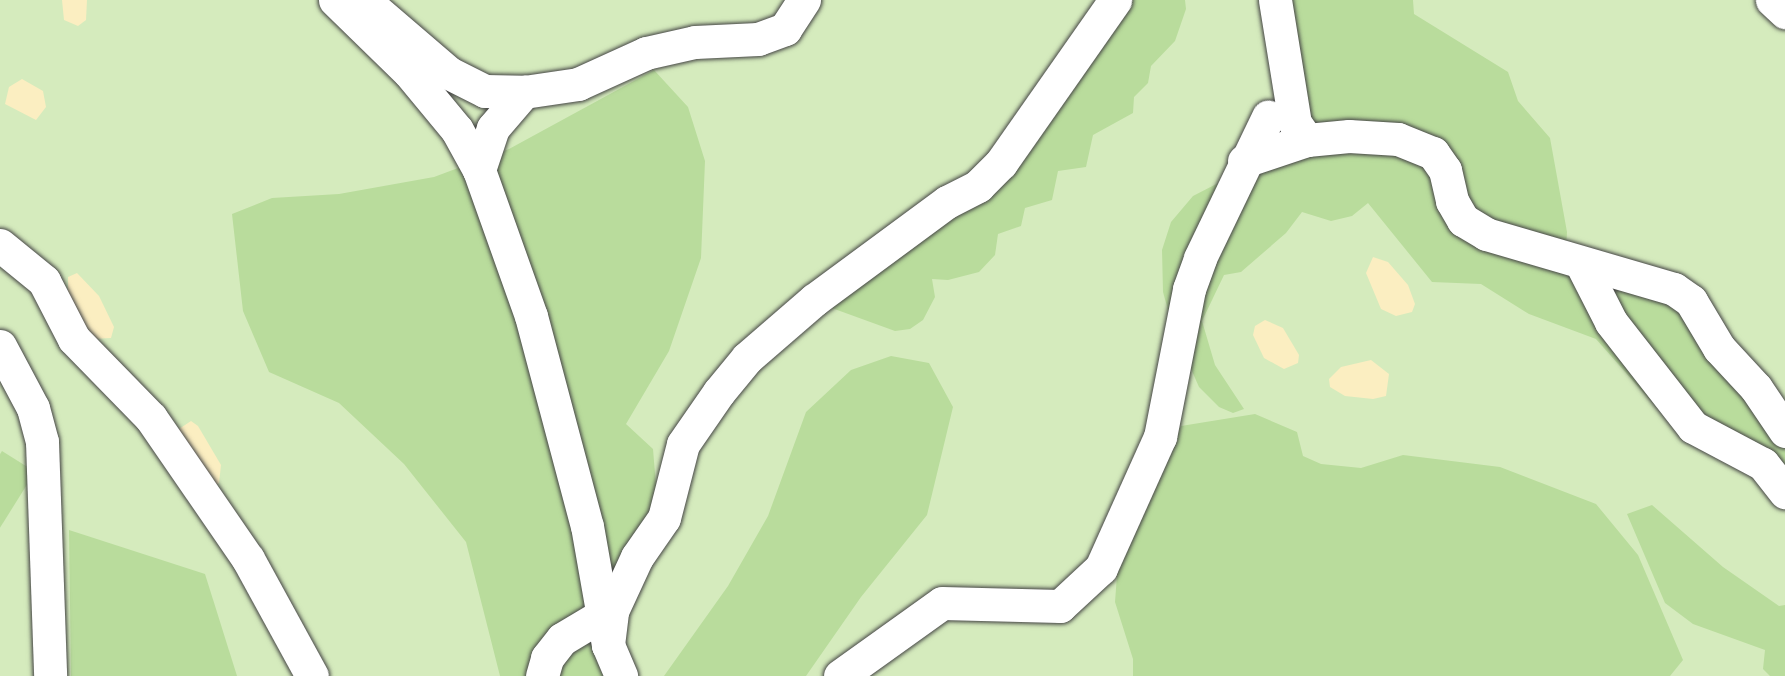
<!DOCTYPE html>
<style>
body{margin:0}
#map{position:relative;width:1785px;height:676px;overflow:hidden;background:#fffdf5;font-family:Spectral,serif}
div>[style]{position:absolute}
.green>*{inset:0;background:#d5ebbd;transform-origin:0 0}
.forest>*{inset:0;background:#b9dc9c;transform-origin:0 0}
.sand>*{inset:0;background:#fbeec1}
.roads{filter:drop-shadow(0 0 2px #444) drop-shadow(0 0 2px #444)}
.minor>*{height:33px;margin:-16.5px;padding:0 16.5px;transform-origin:16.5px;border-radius:16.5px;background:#fff}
span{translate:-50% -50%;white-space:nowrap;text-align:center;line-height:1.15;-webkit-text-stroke:7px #fff;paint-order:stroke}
</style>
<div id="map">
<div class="green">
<i style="left:0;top:0;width:1785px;height:676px"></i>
</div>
<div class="forest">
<i style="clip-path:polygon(1133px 0,1185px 0,1186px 9px,1175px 41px,1151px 66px,1148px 83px,1134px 97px,1133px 113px,1093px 135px,1086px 167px,1058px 171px,1052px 200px,1025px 208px,1021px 226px,998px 234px,995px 255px,979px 272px,948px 280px,932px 279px,935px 297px,923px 320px,910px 329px,895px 331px,829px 307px,1087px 58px,1122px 20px)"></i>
<i style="clip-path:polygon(1291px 0,1413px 0,1414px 14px,1508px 72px,1518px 101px,1550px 138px,1567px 232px,1565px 268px,1661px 294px,1684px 311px,1750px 392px,1785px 449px,1785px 476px,1664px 416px,1596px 339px,1529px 314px,1481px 284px,1432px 282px,1368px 203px,1352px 216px,1331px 221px,1302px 212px,1286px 233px,1241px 272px,1224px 275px,1202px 321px,1215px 365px,1244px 409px,1233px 413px,1219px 407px,1199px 387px,1173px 328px,1163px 292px,1162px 250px,1171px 222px,1193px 196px,1228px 178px,1294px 75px)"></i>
<i style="clip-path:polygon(654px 70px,688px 107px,705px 161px,701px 258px,669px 351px,626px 424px,653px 449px,660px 534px,607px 676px,500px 676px,466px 542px,404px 464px,339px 403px,269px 372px,243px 311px,232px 214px,272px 198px,339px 194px,434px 177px,509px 149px)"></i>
<i style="clip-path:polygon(891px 356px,929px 363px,953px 407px,927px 515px,861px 597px,806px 676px,664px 676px,728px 586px,768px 516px,806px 412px,851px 370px)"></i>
<i style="clip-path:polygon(1255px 414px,1297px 432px,1303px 456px,1321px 464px,1361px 468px,1403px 455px,1500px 467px,1596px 504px,1638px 555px,1683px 660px,1670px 676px,1133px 676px,1133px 659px,1115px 602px,1119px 548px,1181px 426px)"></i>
<i style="left:2px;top:451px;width:39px;height:225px;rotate:32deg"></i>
<i style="clip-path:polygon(1652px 505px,1723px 567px,1779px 606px,1785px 605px,1785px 676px,1770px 676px,1763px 669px,1765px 650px,1693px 624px,1665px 603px,1627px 514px)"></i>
<i style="clip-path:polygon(69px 530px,205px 574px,237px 676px,71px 676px)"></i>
</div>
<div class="sand">
<i style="clip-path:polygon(62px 0,87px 0,86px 20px,78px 26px,64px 20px)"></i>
<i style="clip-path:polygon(22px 79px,43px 91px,46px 107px,36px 120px,5px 104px,9px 87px)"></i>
<i style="clip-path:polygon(1373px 257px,1388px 262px,1408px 285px,1415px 304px,1412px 312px,1396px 316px,1381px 309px,1366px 273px)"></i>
<i style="clip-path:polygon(77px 273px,99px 296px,114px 327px,111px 338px,92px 339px,68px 294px,68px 277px)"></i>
<i style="clip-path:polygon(1265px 320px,1283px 328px,1299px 355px,1298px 363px,1284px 369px,1264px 358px,1253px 335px,1255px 326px)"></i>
<i style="clip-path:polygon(1371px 360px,1389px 374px,1386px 396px,1373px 399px,1345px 396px,1330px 387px,1329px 379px,1341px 367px)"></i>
<i style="clip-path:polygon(191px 421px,198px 426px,221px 465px,219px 483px,212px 487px,176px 431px)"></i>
</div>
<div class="roads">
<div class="minor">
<i style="left:335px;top:0;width:103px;rotate:44.2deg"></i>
<i style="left:409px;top:72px;width:75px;rotate:50.4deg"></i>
<i style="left:457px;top:130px;width:46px;rotate:61.2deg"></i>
<i style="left:479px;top:170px;width:155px;rotate:70.4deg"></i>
<i style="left:531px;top:316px;width:217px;rotate:75.1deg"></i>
<i style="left:587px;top:526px;width:121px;rotate:80deg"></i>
<i style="left:608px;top:645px;width:34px;rotate:67deg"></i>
<i style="left:1275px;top:0;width:125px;rotate:80.8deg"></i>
<i style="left:1295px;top:123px;width:21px;rotate:55deg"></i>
<i style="left:1307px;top:140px;width:42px;rotate:-5.4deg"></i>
<i style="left:1349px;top:136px;width:49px;rotate:3.5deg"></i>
<i style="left:1398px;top:139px;width:38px;rotate:22deg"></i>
<i style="left:1433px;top:153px;width:21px;rotate:55deg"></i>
<i style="left:1445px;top:170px;width:32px;rotate:77deg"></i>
<i style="left:1452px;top:201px;width:22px;rotate:60deg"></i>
<i style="left:1463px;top:220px;width:27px;rotate:31deg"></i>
<i style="left:1486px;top:234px;width:196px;rotate:16.3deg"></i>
<i style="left:1674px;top:289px;width:21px;rotate:35deg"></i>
<i style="left:1691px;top:301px;width:55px;rotate:59.2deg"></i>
<i style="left:1719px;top:348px;width:54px;rotate:47.2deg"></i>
<i style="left:1756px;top:388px;width:52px;rotate:56deg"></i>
<i style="left:1772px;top:0;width:18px;rotate:43deg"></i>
<i style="left:372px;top:7px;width:101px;rotate:40.6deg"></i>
<i style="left:449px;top:73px;width:40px;rotate:26.6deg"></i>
<i style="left:485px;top:91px;width:39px;rotate:1deg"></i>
<i style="left:524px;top:92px;width:55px;rotate:-8.4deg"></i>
<i style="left:578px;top:84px;width:75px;rotate:-24.5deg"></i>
<i style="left:646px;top:53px;width:50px;rotate:-12.7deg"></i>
<i style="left:695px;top:42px;width:63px;rotate:-2.7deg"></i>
<i style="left:758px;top:39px;width:29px;rotate:-20deg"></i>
<i style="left:785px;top:29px;width:35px;rotate:-57deg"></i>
<i style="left:1244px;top:161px;width:66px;rotate:-18.4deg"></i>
<i style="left:479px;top:170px;width:44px;rotate:-71.6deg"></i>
<i style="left:493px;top:128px;width:48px;rotate:-49.3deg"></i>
<i style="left:0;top:245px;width:57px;rotate:39.3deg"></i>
<i style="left:44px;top:281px;width:65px;rotate:62.7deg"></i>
<i style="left:74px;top:339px;width:110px;rotate:45.7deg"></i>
<i style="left:151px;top:418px;width:171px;rotate:55.5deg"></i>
<i style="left:248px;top:559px;width:133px;rotate:61.3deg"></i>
<i style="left:1581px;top:263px;width:66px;rotate:63deg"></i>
<i style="left:1611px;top:322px;width:133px;rotate:52deg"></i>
<i style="left:1693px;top:427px;width:79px;rotate:27.9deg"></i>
<i style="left:1763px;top:464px;width:36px;rotate:52deg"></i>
<i style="left:0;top:346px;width:70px;rotate:62deg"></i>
<i style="left:33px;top:408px;width:35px;rotate:75deg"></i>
<i style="left:42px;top:442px;width:234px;rotate:88deg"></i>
<i style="left:608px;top:645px;width:34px;rotate:-83deg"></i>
<i style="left:612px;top:611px;width:60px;rotate:-65.2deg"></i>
<i style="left:637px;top:557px;width:47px;rotate:-55.3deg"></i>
<i style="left:664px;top:518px;width:76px;rotate:-75.6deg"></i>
<i style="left:683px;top:444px;width:63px;rotate:-55.3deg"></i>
<i style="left:719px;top:392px;width:44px;rotate:-50.5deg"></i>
<i style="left:747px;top:358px;width:89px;rotate:-40.9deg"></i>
<i style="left:814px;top:300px;width:165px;rotate:-36.4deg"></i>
<i style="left:947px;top:202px;width:35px;rotate:-27deg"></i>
<i style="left:978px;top:186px;width:33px;rotate:-45deg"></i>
<i style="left:1001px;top:163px;width:199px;rotate:-55deg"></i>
<i style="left:542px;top:676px;width:19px;rotate:-74deg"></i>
<i style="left:547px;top:658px;width:24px;rotate:-52deg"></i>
<i style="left:562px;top:639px;width:47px;rotate:-31deg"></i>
<i style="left:840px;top:676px;width:125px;rotate:-35.6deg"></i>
<i style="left:942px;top:603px;width:118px;rotate:1.5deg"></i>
<i style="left:1060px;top:606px;width:56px;rotate:-42.8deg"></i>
<i style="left:1101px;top:568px;width:144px;rotate:-65.8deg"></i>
<i style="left:1160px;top:437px;width:151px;rotate:-78.9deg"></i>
<i style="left:1189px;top:289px;width:33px;rotate:-70deg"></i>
<i style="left:1200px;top:258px;width:157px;rotate:-64.3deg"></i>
</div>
</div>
</div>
